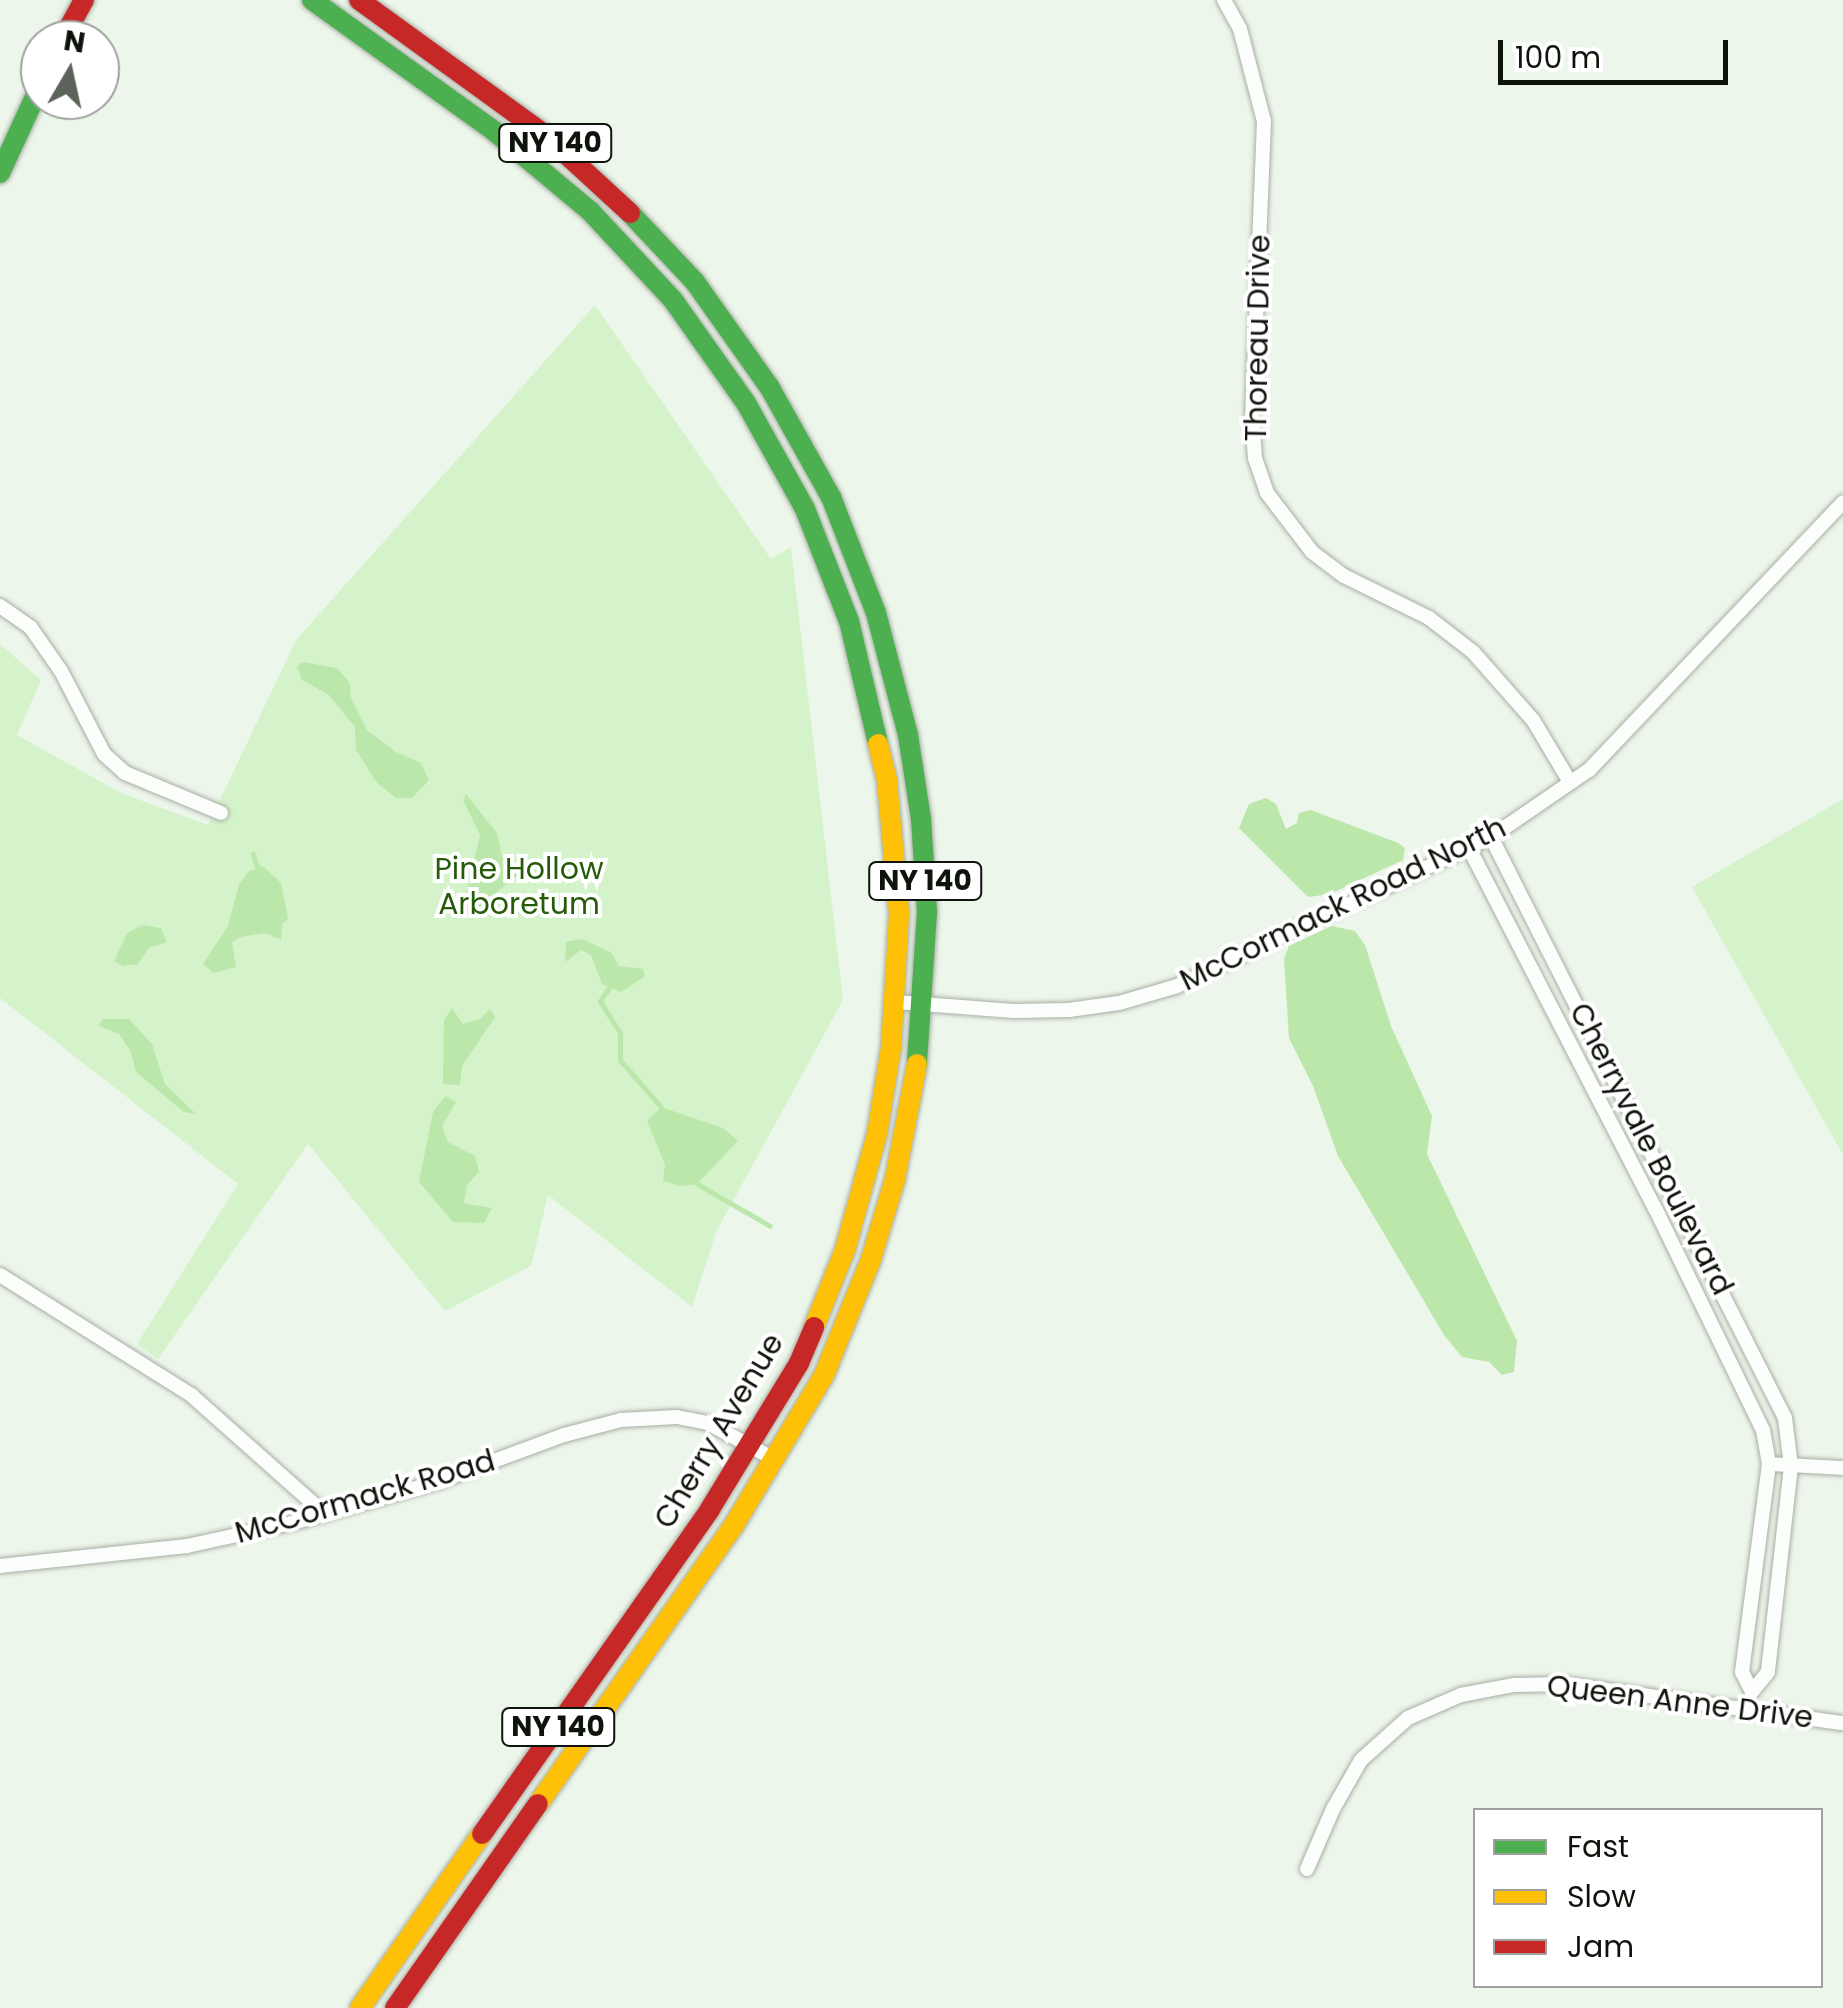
<!DOCTYPE html>
<style>
body{margin:0}
#map{position:relative;width:1843px;height:2008px;overflow:hidden;background:#edf6ea;font-family:Poppins,sans-serif}
div>[style]{position:absolute}
.green>*{inset:0;background:#d5f3cb}
.water>*{inset:0;background:#bbe7ab}
.stream>*{height:5px;margin:-2.5px;padding:0 2.5px;transform-origin:2.5px;border-radius:2.5px;background:#bbe7ab}
.roads{filter:drop-shadow(0 0 2px #a8aea5) drop-shadow(0 0 2px #a8aea5)}
.street>*{height:14px;margin:-7px;padding:0 7px;transform-origin:7px;border-radius:7px;background:#fcfefc}
.fast>*{height:20px;margin:-10px;padding:0 10px;transform-origin:10px;border-radius:10px;background:#4caf50}
.slow>*{height:20px;margin:-10px;padding:0 10px;transform-origin:10px;border-radius:10px;background:#ffc107}
.jam>*{height:20px;margin:-10px;padding:0 10px;transform-origin:10px;border-radius:10px;background:#c62828}
span{translate:-50% -50%;white-space:nowrap;text-align:center;line-height:1.15;-webkit-text-stroke:8px #fff;paint-order:stroke}
.shield-label span{padding:2px 8px;background:#fff;border:2px solid;border-radius:8px;-webkit-text-stroke-width:0}
.shield-label{font-size:28px;color:#0e140c;font-weight:700}
.street-label{font-size:30px;color:#0e140c}
.park-label{font-size:30px;color:#265b09}
.legend{position:absolute;left:1473px;top:1808px;width:350px;height:180px;box-sizing:border-box;background:#fff;border:2px solid #9fa19e;margin:0;padding:12px 18px;list-style:none;font-size:30px;color:#0e140c}
.legend li{display:flex;align-items:center;gap:20px;height:50px}
.legend b{width:50px;border:2px solid #9fa19e}
.north{position:absolute;left:20px;top:20px;width:100px;height:100px;box-sizing:border-box;background:#fff;border:2px solid #9fa19e;border-radius:50%;rotate:9deg;font-size:28px;font-weight:700;line-height:40px;text-align:center;color:#0e140c}
.north::after{content:'';display:block;margin:auto;width:35px;height:45px;background:#5c635a;clip-path:polygon(50% 0,100% 100%,50% 72%,0 100%)}
.scale{position:absolute;left:1498px;top:40px;width:230px;height:45px;box-sizing:border-box;border:5px solid #0e140c;border-top:0;padding-left:12px;font-size:30px;line-height:35px;white-space:nowrap;color:#0e140c;-webkit-text-stroke:8px #fff;paint-order:stroke}
</style>
<div id="map">
<div class="green">
<i style="clip-path:polygon(595px 305px,771px 559px,791px 547px,843px 1000px,716px 1232px,692px 1307px,548px 1195px,531px 1266px,445px 1311px,308px 1144px,158px 1359px,137px 1344px,238px 1184px,0 998px,0 644px,41px 680px,17px 735px,121px 793px,208px 825px,296px 640px)"></i>
<i style="clip-path:polygon(1843px 799px,1843px 1155px,1692px 887px)"></i>
</div>
<div class="water">
<i style="clip-path:polygon(303px 662px,337px 668px,350px 683px,351px 698px,367px 730px,396px 752px,421px 763px,429px 780px,412px 798px,396px 798px,377px 783px,356px 750px,355px 727px,329px 695px,302px 680px,297px 666px)"></i>
<i style="clip-path:polygon(466px 794px,497px 833px,502px 857px,518px 875px,497px 892px,490px 906px,478px 907px,470px 916px,461px 914px,480px 835px,463px 800px)"></i>
<i style="clip-path:polygon(1266px 798px,1276px 804px,1286px 829px,1297px 823px,1299px 813px,1311px 810px,1398px 843px,1405px 848px,1403px 860px,1330px 894px,1308px 897px,1239px 828px,1249px 804px)"></i>
<i style="clip-path:polygon(263px 866px,281px 883px,288px 919px,282px 924px,281px 940px,265px 933px,240px 937px,232px 942px,236px 967px,213px 973px,203px 964px,228px 926px,239px 884px,249px 871px)"></i>
<i style="clip-path:polygon(142px 925px,161px 928px,167px 942px,149px 948px,138px 964px,123px 966px,114px 961px,127px 933px)"></i>
<i style="clip-path:polygon(1332px 926px,1355px 931px,1365px 945px,1391px 1026px,1432px 1116px,1427px 1154px,1517px 1341px,1514px 1372px,1502px 1375px,1489px 1362px,1462px 1357px,1444px 1335px,1338px 1156px,1313px 1086px,1289px 1038px,1284px 959px,1289px 946px)"></i>
<i style="clip-path:polygon(582px 939px,612px 953px,619px 966px,643px 969px,645px 976px,621px 992px,602px 984px,591px 955px,581px 950px,565px 962px,566px 942px)"></i>
<i style="clip-path:polygon(452px 1008px,463px 1024px,480px 1019px,490px 1009px,495px 1017px,462px 1066px,460px 1085px,443px 1084px,444px 1020px)"></i>
<i style="clip-path:polygon(102px 1019px,129px 1019px,152px 1044px,165px 1084px,196px 1114px,184px 1112px,136px 1072px,131px 1052px,119px 1034px,99px 1026px)"></i>
<i style="clip-path:polygon(445px 1096px,456px 1102px,442px 1126px,448px 1142px,475px 1156px,479px 1172px,467px 1185px,464px 1203px,492px 1208px,484px 1223px,453px 1222px,419px 1182px,433px 1112px)"></i>
<i style="clip-path:polygon(661px 1107px,723px 1128px,738px 1141px,697px 1184px,680px 1186px,663px 1181px,665px 1165px,647px 1121px)"></i>
</div>
<div class="stream">
<i style="left:253px;top:854px;width:22px;rotate:72deg"></i>
<i style="left:609px;top:988px;width:16px;rotate:125deg"></i>
<i style="left:600px;top:1001px;width:38px;rotate:58deg"></i>
<i style="left:620px;top:1033px;width:27px;rotate:90deg"></i>
<i style="left:620px;top:1060px;width:62px;rotate:48.9deg"></i>
<i style="left:697px;top:1184px;width:84px;rotate:29.9deg"></i>
</div>
<div class="roads">
<div class="street">
<i style="left:1224px;top:0;width:33px;rotate:61deg"></i>
<i style="left:1240px;top:29px;width:95px;rotate:75.4deg"></i>
<i style="left:1264px;top:121px;width:295px;rotate:92.3deg"></i>
<i style="left:1252px;top:416px;width:42px;rotate:85.9deg"></i>
<i style="left:1255px;top:458px;width:37px;rotate:71deg"></i>
<i style="left:1267px;top:493px;width:74px;rotate:52.7deg"></i>
<i style="left:1312px;top:552px;width:40px;rotate:37deg"></i>
<i style="left:1344px;top:576px;width:95px;rotate:26.3deg"></i>
<i style="left:1429px;top:618px;width:56px;rotate:37.7deg"></i>
<i style="left:1473px;top:652px;width:91px;rotate:48.6deg"></i>
<i style="left:1533px;top:720px;width:72px;rotate:59.2deg"></i>
<i style="left:0;top:606px;width:38px;rotate:35deg"></i>
<i style="left:31px;top:628px;width:52px;rotate:55.1deg"></i>
<i style="left:61px;top:671px;width:93px;rotate:62.6deg"></i>
<i style="left:104px;top:754px;width:28px;rotate:42deg"></i>
<i style="left:125px;top:773px;width:104px;rotate:22.6deg"></i>
<i style="left:1491px;top:837px;width:651px;rotate:63.16deg"></i>
<i style="left:1785px;top:1418px;width:48px;rotate:82.9deg"></i>
<i style="left:1791px;top:1466px;width:207px;rotate:96.4deg"></i>
<i style="left:1768px;top:1672px;width:26px;rotate:129deg"></i>
<i style="left:1469px;top:848px;width:407px;rotate:62.7deg"></i>
<i style="left:1656px;top:1210px;width:245px;rotate:64.1deg"></i>
<i style="left:1763px;top:1430px;width:35px;rotate:80deg"></i>
<i style="left:1769px;top:1464px;width:210px;rotate:97.4deg"></i>
<i style="left:1742px;top:1672px;width:22px;rotate:63deg"></i>
<i style="left:896px;top:1002px;width:118px;rotate:4.4deg"></i>
<i style="left:1014px;top:1011px;width:55px;rotate:-1deg"></i>
<i style="left:1069px;top:1010px;width:50px;rotate:-8deg"></i>
<i style="left:1119px;top:1003px;width:60px;rotate:-16.3deg"></i>
<i style="left:1177px;top:986px;width:348px;rotate:-25.4deg"></i>
<i style="left:1491px;top:837px;width:119px;rotate:-34.4deg"></i>
<i style="left:1589px;top:770px;width:369px;rotate:-46.5deg"></i>
<i style="left:0;top:1275px;width:226px;rotate:32.1deg"></i>
<i style="left:191px;top:1395px;width:179px;rotate:41.6deg"></i>
<i style="left:1769px;top:1464px;width:74px;rotate:3.1deg"></i>
<i style="left:0;top:1566px;width:188px;rotate:-6.1deg"></i>
<i style="left:187px;top:1546px;width:107px;rotate:-12.4deg"></i>
<i style="left:292px;top:1523px;width:154px;rotate:-15.8deg"></i>
<i style="left:440px;top:1481px;width:132px;rotate:-20.4deg"></i>
<i style="left:564px;top:1435px;width:59px;rotate:-14.7deg"></i>
<i style="left:621px;top:1420px;width:56px;rotate:-3.1deg"></i>
<i style="left:677px;top:1417px;width:32px;rotate:11deg"></i>
<i style="left:708px;top:1423px;width:77px;rotate:28.6deg"></i>
<i style="left:1307px;top:1869px;width:65px;rotate:-66.6deg"></i>
<i style="left:1333px;top:1809px;width:56px;rotate:-60.3deg"></i>
<i style="left:1361px;top:1760px;width:63px;rotate:-41.8deg"></i>
<i style="left:1408px;top:1718px;width:58px;rotate:-23.5deg"></i>
<i style="left:1461px;top:1695px;width:54px;rotate:-10.7deg"></i>
<i style="left:1514px;top:1685px;width:50px;rotate:-1.1deg"></i>
<i style="left:1564px;top:1684px;width:282px;rotate:8deg"></i>
</div>
<div class="fast">
<i style="left:312px;top:0;width:224px;rotate:35.7deg"></i>
<i style="left:494px;top:131px;width:125px;rotate:39.8deg"></i>
<i style="left:590px;top:211px;width:122px;rotate:47deg"></i>
<i style="left:673px;top:300px;width:126px;rotate:54.7deg"></i>
<i style="left:746px;top:403px;width:121px;rotate:60.9deg"></i>
<i style="left:805px;top:509px;width:120px;rotate:68.6deg"></i>
<i style="left:849px;top:621px;width:126px;rotate:76.7deg"></i>
<i style="left:0;top:173px;width:96px;rotate:-65.3deg"></i>
<i style="left:630px;top:213px;width:95px;rotate:46.7deg"></i>
<i style="left:695px;top:282px;width:130px;rotate:54.7deg"></i>
<i style="left:770px;top:388px;width:125px;rotate:60.8deg"></i>
<i style="left:831px;top:497px;width:124px;rotate:68.8deg"></i>
<i style="left:876px;top:613px;width:126px;rotate:75.3deg"></i>
<i style="left:908px;top:735px;width:85px;rotate:81.2deg"></i>
<i style="left:921px;top:819px;width:93px;rotate:86.3deg"></i>
<i style="left:927px;top:912px;width:152px;rotate:93.8deg"></i>
</div>
<div class="slow">
<i style="left:814px;top:1327px;width:83px;rotate:-68.1deg"></i>
<i style="left:845px;top:1250px;width:120px;rotate:-74.6deg"></i>
<i style="left:877px;top:1134px;width:87px;rotate:-80.8deg"></i>
<i style="left:891px;top:1048px;width:135px;rotate:-86.6deg"></i>
<i style="left:899px;top:913px;width:134px;rotate:-95.2deg"></i>
<i style="left:887px;top:780px;width:37px;rotate:-104deg"></i>
<i style="left:538px;top:1804px;width:341px;rotate:-54.9deg"></i>
<i style="left:734px;top:1525px;width:175px;rotate:-59deg"></i>
<i style="left:824px;top:1375px;width:125px;rotate:-67.9deg"></i>
<i style="left:871px;top:1259px;width:84px;rotate:-73.3deg"></i>
<i style="left:895px;top:1179px;width:117px;rotate:-79.2deg"></i>
<i style="left:360px;top:2008px;width:213px;rotate:-55deg"></i>
</div>
<div class="jam">
<i style="left:359px;top:0;width:228px;rotate:35.9deg"></i>
<i style="left:544px;top:134px;width:117px;rotate:42.6deg"></i>
<i style="left:62px;top:40px;width:46px;rotate:-61.2deg"></i>
<i style="left:482px;top:1834px;width:397px;rotate:-54.9deg"></i>
<i style="left:710px;top:1509px;width:171px;rotate:-58.6deg"></i>
<i style="left:799px;top:1363px;width:39px;rotate:-67deg"></i>
<i style="left:395px;top:2008px;width:249px;rotate:-55deg"></i>
</div>
</div>
<div class="shield-label">
<span style="left:555px;top:143px">NY 140</span>
<span style="left:925px;top:881px">NY 140</span>
<span style="left:558px;top:1727px">NY 140</span>
</div>
<div class="street-label">
<span style="left:1258px;top:338px;rotate:-89deg">Thoreau Drive</span>
<span style="left:1343px;top:904px;rotate:-26deg">McCormack Road North</span>
<span style="left:1651px;top:1149px;rotate:63deg">Cherryvale Boulevard</span>
<span style="left:719px;top:1431px;rotate:-59deg">Cherry Avenue</span>
<span style="left:365px;top:1497px;rotate:-16deg">McCormack Road</span>
<span style="left:1680px;top:1702px;rotate:7deg">Queen Anne Drive</span>
</div>
<div class="park-label">
<span style="left:519px;top:886px">Pine Hollow<br>Arboretum</span>
</div>
<ul class="legend">
<li><b style="height:12px;background:#4caf50"></b>Fast</li>
<li><b style="height:12px;background:#ffc107"></b>Slow</li>
<li><b style="height:12px;background:#c62828"></b>Jam</li>
</ul>
<div class="north">N</div>
<div class="scale">100 m</div>
</div>
